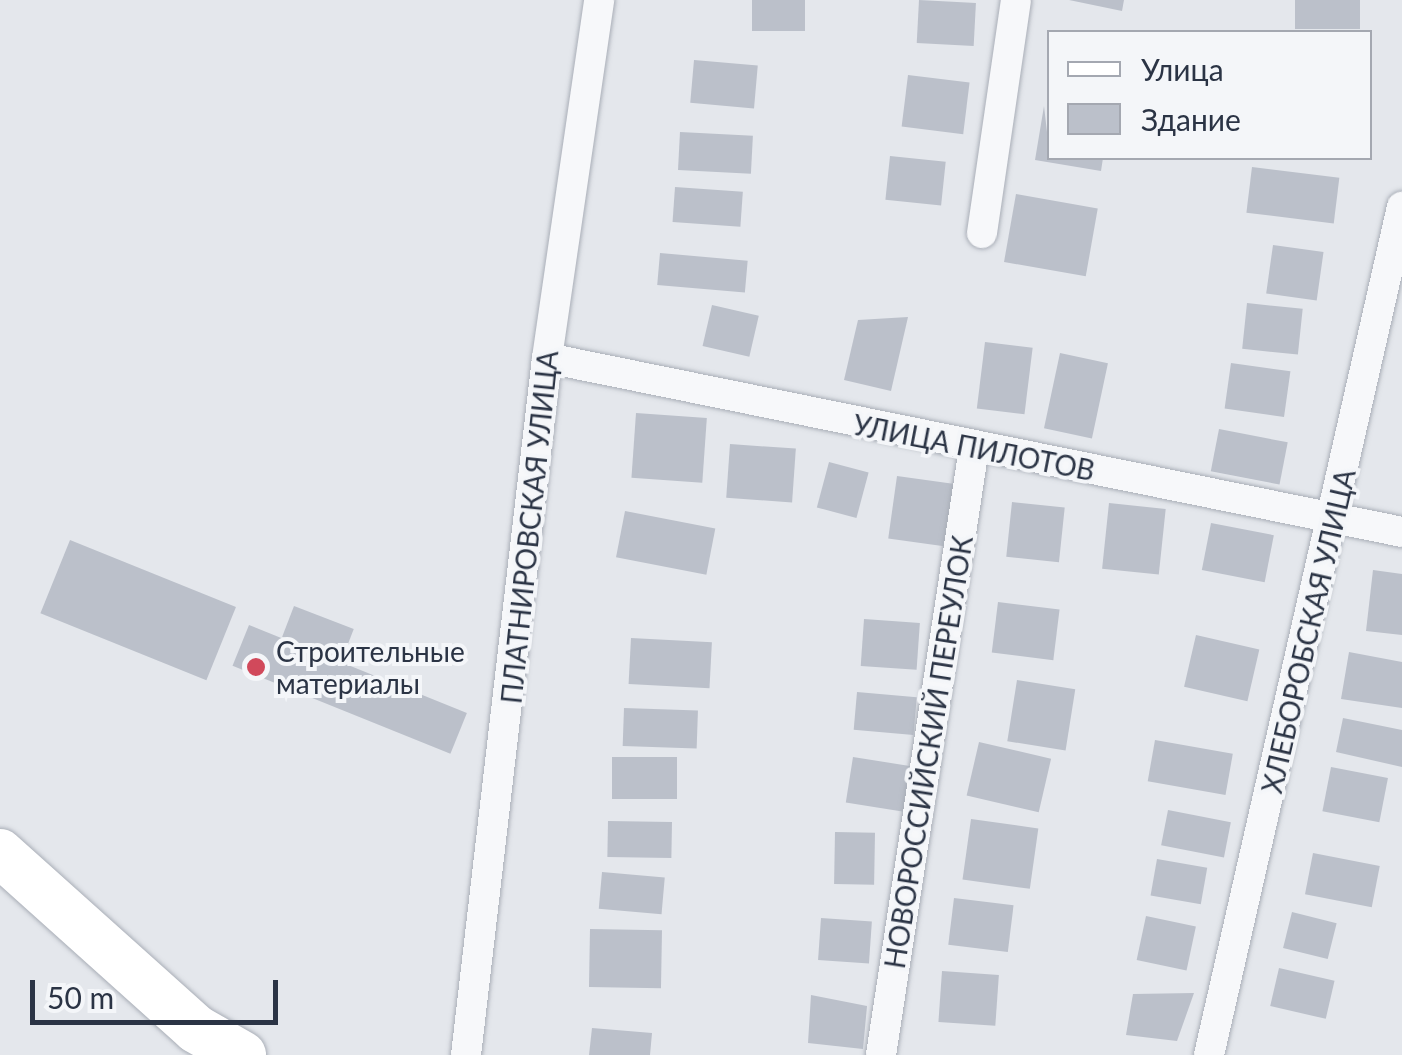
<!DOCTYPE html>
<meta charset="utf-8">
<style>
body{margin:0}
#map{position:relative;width:1402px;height:1055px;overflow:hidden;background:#e4e7ec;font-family:Lato,sans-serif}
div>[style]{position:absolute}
.building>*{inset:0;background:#bbc0ca;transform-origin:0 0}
.roads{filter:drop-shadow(0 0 2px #a9aeb7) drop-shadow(0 0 2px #a9aeb7)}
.minor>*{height:30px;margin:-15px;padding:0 15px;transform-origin:15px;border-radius:15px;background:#f7f8fa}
.primary>*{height:48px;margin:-24px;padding:0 24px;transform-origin:24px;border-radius:24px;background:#fff}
.dots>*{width:28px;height:28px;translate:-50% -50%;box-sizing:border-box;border:5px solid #f4f6f9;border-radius:50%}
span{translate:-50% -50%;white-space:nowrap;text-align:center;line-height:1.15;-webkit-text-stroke:8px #f4f6f9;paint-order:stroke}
.street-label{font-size:28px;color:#2b3445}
.poi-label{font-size:28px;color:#2b3445}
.left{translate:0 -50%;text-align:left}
.legend{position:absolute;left:1047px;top:30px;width:325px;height:130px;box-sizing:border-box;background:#f4f6f9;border:2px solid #a4a8b1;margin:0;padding:12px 18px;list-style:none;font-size:30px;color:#2b3445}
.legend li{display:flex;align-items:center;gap:20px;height:50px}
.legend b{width:50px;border:2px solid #a4a8b1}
.scale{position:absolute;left:30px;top:980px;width:248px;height:45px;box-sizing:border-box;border:5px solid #2b3445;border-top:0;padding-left:12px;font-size:30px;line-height:35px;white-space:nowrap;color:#2b3445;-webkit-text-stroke:8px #f4f6f9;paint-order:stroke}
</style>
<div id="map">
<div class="building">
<i style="left:752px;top:0;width:53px;height:31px"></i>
<i style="left:919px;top:0;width:57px;height:43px;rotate:3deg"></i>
<i style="clip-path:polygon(1069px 0,1124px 0,1122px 11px)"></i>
<i style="left:1295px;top:0;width:65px;height:29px"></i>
<i style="left:694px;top:60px;width:64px;height:43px;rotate:5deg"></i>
<i style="left:908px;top:75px;width:62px;height:52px;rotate:7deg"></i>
<i style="clip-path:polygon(1044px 106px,1050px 158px,1103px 158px,1101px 171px,1035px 160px)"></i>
<i style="left:680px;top:132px;width:73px;height:38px;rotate:3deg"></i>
<i style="left:890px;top:156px;width:56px;height:44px;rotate:6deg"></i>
<i style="left:1252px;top:167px;width:88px;height:46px;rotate:7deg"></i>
<i style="left:675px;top:187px;width:68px;height:35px;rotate:4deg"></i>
<i style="left:1016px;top:194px;width:83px;height:69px;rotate:10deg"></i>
<i style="left:1273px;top:245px;width:51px;height:49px;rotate:8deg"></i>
<i style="left:660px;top:253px;width:88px;height:32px;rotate:5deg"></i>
<i style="left:1247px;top:303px;width:56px;height:46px;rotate:6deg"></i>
<i style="left:712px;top:305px;width:48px;height:42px;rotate:13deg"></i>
<i style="clip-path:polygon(908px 317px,891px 391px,844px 380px,858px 320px)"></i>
<i style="left:985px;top:342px;width:48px;height:67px;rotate:7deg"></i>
<i style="left:1060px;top:353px;width:49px;height:77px;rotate:12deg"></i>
<i style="left:1231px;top:363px;width:60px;height:46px;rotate:8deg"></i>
<i style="left:636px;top:413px;width:71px;height:65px;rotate:4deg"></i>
<i style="left:1219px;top:429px;width:70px;height:43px;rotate:11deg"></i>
<i style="left:730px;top:444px;width:66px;height:54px;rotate:4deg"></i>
<i style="left:829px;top:462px;width:41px;height:47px;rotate:15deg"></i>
<i style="left:897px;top:476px;width:60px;height:63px;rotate:8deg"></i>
<i style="left:1012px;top:502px;width:53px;height:55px;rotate:6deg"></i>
<i style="left:1109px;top:503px;width:57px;height:66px;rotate:6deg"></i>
<i style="left:625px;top:511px;width:92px;height:47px;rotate:11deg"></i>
<i style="left:1211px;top:523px;width:64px;height:48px;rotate:11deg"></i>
<i style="left:70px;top:540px;width:179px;height:79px;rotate:22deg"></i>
<i style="clip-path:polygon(1373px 570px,1402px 574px,1402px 635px,1366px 631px)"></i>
<i style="left:998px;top:602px;width:62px;height:51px;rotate:7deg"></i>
<i style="left:294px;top:606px;width:64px;height:33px;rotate:21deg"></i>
<i style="left:864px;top:619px;width:56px;height:47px;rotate:4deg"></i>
<i style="left:249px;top:625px;width:235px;height:44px;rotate:22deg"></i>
<i style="left:1196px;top:635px;width:65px;height:53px;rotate:13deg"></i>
<i style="left:631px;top:638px;width:81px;height:46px;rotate:3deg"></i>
<i style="clip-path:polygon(1349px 652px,1402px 662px,1402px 708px,1341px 699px)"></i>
<i style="left:1017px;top:680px;width:59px;height:62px;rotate:9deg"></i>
<i style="left:857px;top:692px;width:60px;height:38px;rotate:5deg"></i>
<i style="left:624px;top:708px;width:74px;height:38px;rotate:2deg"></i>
<i style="clip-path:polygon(1343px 718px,1402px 730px,1402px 767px,1336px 752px)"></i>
<i style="left:1155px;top:740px;width:79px;height:42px;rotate:10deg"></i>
<i style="left:979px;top:742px;width:74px;height:55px;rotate:13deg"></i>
<i style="left:612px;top:757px;width:65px;height:42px"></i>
<i style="left:853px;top:757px;width:62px;height:46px;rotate:9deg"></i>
<i style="left:1331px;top:767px;width:58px;height:45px;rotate:11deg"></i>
<i style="left:1168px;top:810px;width:64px;height:36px;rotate:11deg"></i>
<i style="left:971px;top:819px;width:68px;height:61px;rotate:8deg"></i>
<i style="left:608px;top:821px;width:64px;height:36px;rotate:1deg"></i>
<i style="left:835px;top:832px;width:40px;height:52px;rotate:1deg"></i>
<i style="left:1313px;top:853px;width:68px;height:42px;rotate:11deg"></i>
<i style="left:1157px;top:859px;width:51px;height:37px;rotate:10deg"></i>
<i style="left:602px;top:872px;width:63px;height:37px;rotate:5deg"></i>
<i style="left:954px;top:898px;width:60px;height:47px;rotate:7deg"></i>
<i style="left:1292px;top:912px;width:46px;height:37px;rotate:14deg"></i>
<i style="left:1146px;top:916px;width:51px;height:45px;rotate:12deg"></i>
<i style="left:821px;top:918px;width:51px;height:42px;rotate:4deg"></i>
<i style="left:590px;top:929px;width:72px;height:58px;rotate:1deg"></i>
<i style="left:1279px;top:968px;width:57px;height:39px;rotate:13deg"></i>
<i style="left:942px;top:971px;width:57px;height:51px;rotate:4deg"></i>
<i style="clip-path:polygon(1194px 993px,1177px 1041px,1126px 1035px,1133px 994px)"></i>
<i style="clip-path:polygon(811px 995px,867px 1006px,863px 1049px,808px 1043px)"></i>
<i style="clip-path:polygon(592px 1028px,652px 1033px,650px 1055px,589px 1055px)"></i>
</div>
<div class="roads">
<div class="minor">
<i style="left:982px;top:233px;width:235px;rotate:-81.7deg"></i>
<i style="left:547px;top:358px;width:873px;rotate:11.5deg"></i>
<i style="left:466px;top:1055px;width:702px;rotate:-83.37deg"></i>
<i style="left:547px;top:358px;width:362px;rotate:-81.7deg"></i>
<i style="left:881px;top:1055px;width:614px;rotate:-81.29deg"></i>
<i style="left:1209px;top:1055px;width:870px;rotate:-77.18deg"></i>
</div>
<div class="primary">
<i style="left:0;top:853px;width:263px;rotate:41.9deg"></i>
<i style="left:196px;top:1029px;width:53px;rotate:29.5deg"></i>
</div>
</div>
<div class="dots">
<i style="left:256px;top:667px;background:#d1495b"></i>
</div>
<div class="street-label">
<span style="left:974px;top:447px;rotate:11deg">УЛИЦА ПИЛОТОВ</span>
<span style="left:529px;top:527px;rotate:-84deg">ПЛАТНИРОВСКАЯ УЛИЦА</span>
<span style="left:1308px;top:631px;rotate:-77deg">ХЛЕБОРОБСКАЯ УЛИЦА</span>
<span style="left:928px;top:752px;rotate:-81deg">НОВОРОССИЙСКИЙ ПЕРЕУЛОК</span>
</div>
<div class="poi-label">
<span class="left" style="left:276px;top:667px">Строительные<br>материалы</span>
</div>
<ul class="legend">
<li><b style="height:12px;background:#fff"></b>Улица</li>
<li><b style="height:28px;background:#bbc0ca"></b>Здание</li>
</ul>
<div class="scale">50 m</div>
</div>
